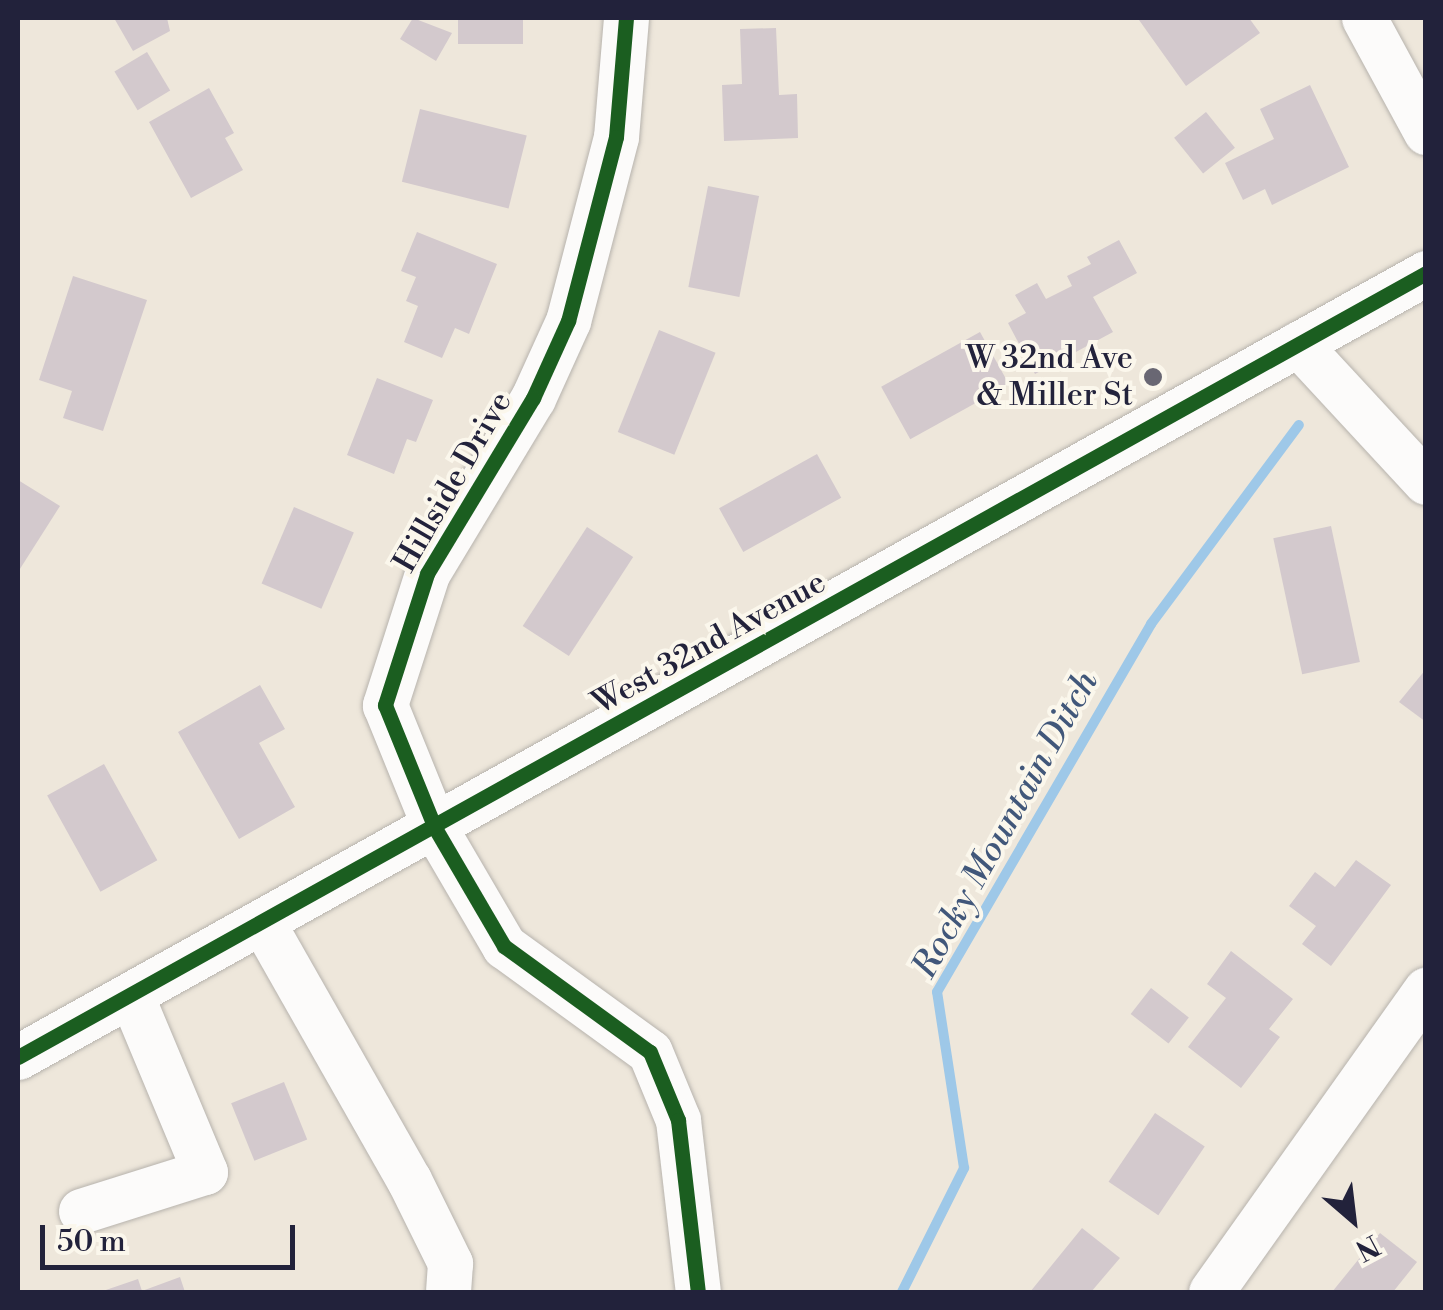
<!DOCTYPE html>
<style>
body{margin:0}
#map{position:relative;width:1443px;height:1310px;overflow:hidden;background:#eee7db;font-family:"Libre Bodoni",serif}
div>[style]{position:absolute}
.stream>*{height:10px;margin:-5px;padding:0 5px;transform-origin:5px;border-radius:5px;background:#9ec8e8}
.building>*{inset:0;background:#d3c9cd;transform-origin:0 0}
.roads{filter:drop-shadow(0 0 2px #b7b3ad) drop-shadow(0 0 2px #b7b3ad)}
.minor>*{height:45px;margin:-22.5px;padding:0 22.5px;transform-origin:22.5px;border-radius:22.5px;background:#fcfbfa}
.cycleway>*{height:15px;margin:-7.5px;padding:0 7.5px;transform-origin:7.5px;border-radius:7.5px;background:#1b5e20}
.dots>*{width:28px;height:28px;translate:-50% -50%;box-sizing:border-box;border:5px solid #fbf7ec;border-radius:50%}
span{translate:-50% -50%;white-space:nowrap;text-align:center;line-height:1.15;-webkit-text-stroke:8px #fbf7ec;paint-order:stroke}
.poi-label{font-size:32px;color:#22223b}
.right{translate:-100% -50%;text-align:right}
.street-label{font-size:32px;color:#22223b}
.water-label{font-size:35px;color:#41577a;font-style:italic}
.frame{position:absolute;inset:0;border:20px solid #22223b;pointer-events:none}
.north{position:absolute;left:1303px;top:1170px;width:100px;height:100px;-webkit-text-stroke:8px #fbf7ec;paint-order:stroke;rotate:152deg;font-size:28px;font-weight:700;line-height:40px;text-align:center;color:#22223b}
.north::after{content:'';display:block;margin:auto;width:35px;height:45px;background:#22223b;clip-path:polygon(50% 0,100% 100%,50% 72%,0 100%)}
.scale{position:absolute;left:40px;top:1225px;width:255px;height:45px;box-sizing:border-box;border:5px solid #22223b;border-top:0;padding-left:12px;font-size:30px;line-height:35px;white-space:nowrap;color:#22223b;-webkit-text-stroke:8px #fbf7ec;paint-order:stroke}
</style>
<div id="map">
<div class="stream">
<i style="left:902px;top:1292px;width:139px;rotate:-63.4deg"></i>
<i style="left:964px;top:1168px;width:178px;rotate:-98.7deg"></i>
<i style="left:937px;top:992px;width:426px;rotate:-59.8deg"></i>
<i style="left:1151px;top:624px;width:248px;rotate:-53.4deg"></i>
</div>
<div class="building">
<i style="clip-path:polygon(114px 18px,167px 18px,170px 31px,133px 51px)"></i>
<i style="clip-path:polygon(413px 18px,452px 33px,436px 61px,400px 39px)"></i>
<i style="left:458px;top:18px;width:65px;height:26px"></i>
<i style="clip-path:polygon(1143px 18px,1249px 18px,1260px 33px,1186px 86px,1139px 20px)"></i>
<i style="clip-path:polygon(776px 28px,779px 95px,797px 94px,798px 138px,724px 141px,722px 85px,742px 84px,740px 29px)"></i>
<i style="left:147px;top:52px;width:45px;height:38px;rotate:59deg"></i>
<i style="clip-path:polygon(1310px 85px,1349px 167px,1272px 205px,1265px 189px,1243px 200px,1225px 163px,1274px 139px,1260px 109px)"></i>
<i style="clip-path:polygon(209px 88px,234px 133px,225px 138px,243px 170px,191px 198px,149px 122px)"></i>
<i style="left:420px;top:109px;width:110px;height:75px;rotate:14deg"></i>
<i style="left:1206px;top:112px;width:46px;height:41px;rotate:51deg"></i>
<i style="left:708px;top:186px;width:52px;height:103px;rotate:11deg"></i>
<i style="clip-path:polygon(417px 232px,497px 264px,469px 334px,455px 328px,442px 358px,404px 342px,418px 306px,406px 301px,416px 277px,401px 271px)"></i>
<i style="clip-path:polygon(1119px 240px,1137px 273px,1093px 297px,1113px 332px,1035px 374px,1008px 323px,1026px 313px,1015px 295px,1037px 283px,1046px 299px,1072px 286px,1067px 276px,1091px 264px,1087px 257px)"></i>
<i style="clip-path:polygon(73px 276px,147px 300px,103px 431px,63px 418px,72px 391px,39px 380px)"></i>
<i style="left:659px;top:330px;width:61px;height:110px;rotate:22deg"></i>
<i style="left:980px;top:332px;width:60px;height:113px;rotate:61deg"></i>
<i style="clip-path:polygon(377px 378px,433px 400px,416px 442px,407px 439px,394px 474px,347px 455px)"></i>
<i style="left:817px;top:454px;width:50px;height:112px;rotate:61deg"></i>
<i style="clip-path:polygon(18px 480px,60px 506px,18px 572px)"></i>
<i style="left:294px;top:507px;width:65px;height:83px;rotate:23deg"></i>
<i style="left:1331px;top:526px;width:139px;height:59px;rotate:78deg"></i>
<i style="left:587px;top:527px;width:55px;height:118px;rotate:33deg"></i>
<i style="clip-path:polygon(1426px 669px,1426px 722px,1399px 702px)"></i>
<i style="clip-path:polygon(260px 685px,285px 729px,259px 743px,295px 807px,239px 839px,178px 732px)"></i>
<i style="left:104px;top:764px;width:110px;height:65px;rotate:61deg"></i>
<i style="clip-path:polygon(1356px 860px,1391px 885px,1331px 966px,1302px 944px,1316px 926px,1289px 906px,1315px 872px,1335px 887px)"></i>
<i style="clip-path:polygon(1231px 951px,1293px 999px,1269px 1029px,1280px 1037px,1241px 1088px,1188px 1047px,1226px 998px,1207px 984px)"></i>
<i style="left:1151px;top:988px;width:48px;height:33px;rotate:38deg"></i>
<i style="left:284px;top:1082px;width:62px;height:57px;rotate:68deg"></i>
<i style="left:1155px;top:1113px;width:60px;height:83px;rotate:34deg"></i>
<i style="clip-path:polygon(1082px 1228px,1120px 1258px,1091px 1292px,1030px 1292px)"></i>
<i style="clip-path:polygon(1380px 1233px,1417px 1262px,1393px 1292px,1332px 1292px)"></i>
<i style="clip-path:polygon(180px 1277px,185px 1292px,100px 1292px,138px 1279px,142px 1291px)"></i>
</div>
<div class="roads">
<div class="minor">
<i style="left:626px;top:18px;width:119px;rotate:94.8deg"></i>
<i style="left:616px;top:137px;width:190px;rotate:104.6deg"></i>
<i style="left:568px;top:321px;width:85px;rotate:114.4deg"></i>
<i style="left:533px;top:398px;width:205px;rotate:121.1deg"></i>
<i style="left:427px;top:574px;width:138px;rotate:107.8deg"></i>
<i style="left:385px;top:705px;width:133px;rotate:67.9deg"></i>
<i style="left:435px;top:828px;width:137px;rotate:59.7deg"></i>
<i style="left:504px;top:946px;width:180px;rotate:36deg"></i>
<i style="left:650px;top:1052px;width:74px;rotate:67.6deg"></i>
<i style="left:678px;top:1120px;width:173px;rotate:83.4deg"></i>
<i style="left:1364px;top:18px;width:130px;rotate:61.5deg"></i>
<i style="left:1298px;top:344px;width:188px;rotate:47.2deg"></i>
<i style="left:264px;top:925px;width:293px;rotate:60.4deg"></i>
<i style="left:409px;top:1180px;width:93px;rotate:63.7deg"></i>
<i style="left:450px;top:1263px;width:27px;rotate:94deg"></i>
<i style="left:18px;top:1057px;width:1612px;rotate:-29.11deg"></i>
<i style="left:81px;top:1211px;width:130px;rotate:-17.5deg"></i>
<i style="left:205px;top:1172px;width:192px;rotate:-112.7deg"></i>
<i style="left:1211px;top:1292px;width:371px;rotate:-54.6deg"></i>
</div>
</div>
<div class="cycleway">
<i style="left:626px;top:18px;width:119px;rotate:94.8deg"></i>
<i style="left:616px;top:137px;width:190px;rotate:104.6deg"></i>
<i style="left:568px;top:321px;width:85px;rotate:114.4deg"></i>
<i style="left:533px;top:398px;width:205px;rotate:121.1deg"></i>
<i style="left:427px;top:574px;width:138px;rotate:107.8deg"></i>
<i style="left:385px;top:705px;width:133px;rotate:67.9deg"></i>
<i style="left:435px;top:828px;width:137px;rotate:59.7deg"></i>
<i style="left:504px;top:946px;width:180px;rotate:36deg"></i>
<i style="left:650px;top:1052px;width:74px;rotate:67.6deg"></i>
<i style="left:678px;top:1120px;width:173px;rotate:83.4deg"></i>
<i style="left:18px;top:1057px;width:1612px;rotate:-29.11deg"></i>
</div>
<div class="dots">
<i style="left:1153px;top:377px;background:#696773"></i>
</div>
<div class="poi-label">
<span class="right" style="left:1133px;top:377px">W 32nd Ave<br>&amp; Miller St</span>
</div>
<div class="street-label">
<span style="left:453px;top:482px;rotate:-60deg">Hillside Drive</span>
<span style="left:709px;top:643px;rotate:-29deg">West 32nd Avenue</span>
</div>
<div class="water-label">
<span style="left:1006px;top:825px;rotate:-61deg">Rocky Mountain Ditch</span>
</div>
<div class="frame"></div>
<div class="north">N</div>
<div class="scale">50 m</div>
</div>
